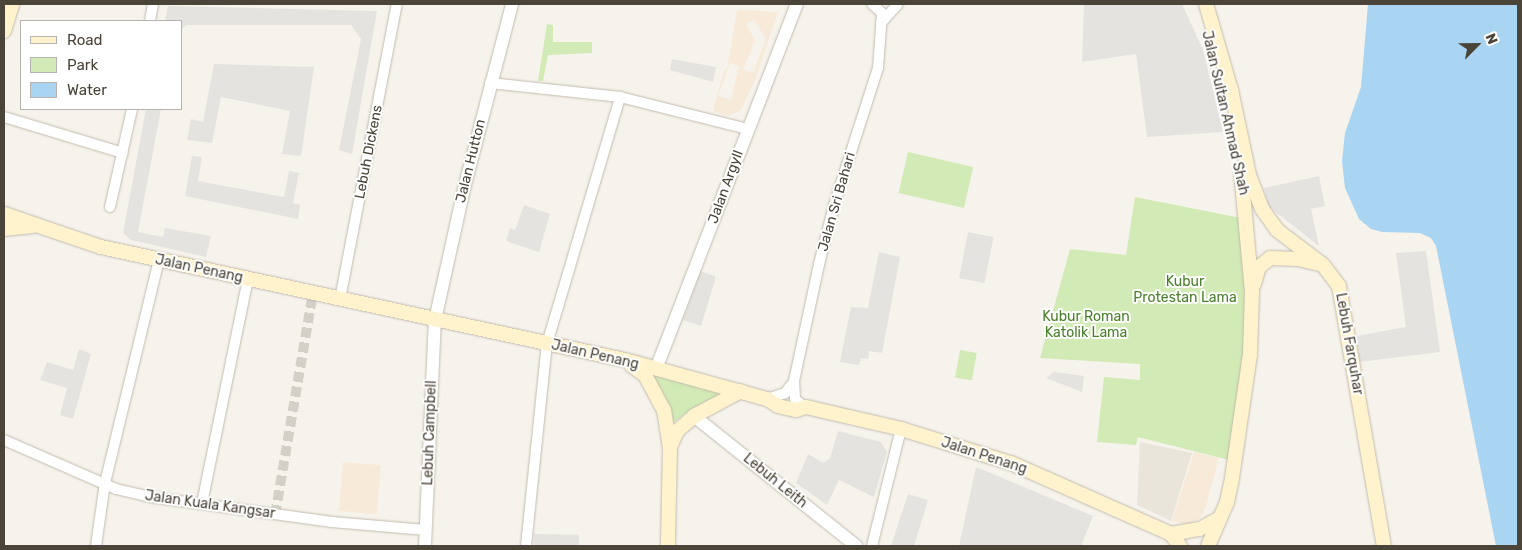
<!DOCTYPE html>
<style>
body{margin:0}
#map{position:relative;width:1522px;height:550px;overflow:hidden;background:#f6f3ec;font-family:Rubik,sans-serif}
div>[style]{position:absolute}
.residential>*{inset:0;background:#eae5da}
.commercial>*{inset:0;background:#f7ead8;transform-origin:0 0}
.green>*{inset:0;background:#d2eab5;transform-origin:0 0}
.parking>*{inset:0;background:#e5e3e0;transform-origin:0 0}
.water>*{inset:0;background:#a9d4f2}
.minor-tunnel>*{height:10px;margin-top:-5px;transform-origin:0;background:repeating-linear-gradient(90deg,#d4d0c8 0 10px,transparent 0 15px)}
.roads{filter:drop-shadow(0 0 1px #c2bbae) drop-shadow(0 0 1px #c2bbae)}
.minor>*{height:10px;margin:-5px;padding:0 5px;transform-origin:5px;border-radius:5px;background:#fff}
.tertiary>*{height:12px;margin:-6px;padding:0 6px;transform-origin:6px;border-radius:6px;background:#fff}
.secondary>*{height:14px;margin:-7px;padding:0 7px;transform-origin:7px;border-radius:7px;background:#fff3cd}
span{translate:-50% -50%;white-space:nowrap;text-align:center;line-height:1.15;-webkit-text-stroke:4px #fff;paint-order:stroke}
.street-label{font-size:14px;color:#4b4439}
.park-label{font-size:14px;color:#4a7f2a}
.frame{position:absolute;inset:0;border:5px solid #4b4439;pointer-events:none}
.legend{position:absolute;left:20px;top:20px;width:162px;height:90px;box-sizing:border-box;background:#fff;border:1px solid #b7b4b0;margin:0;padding:6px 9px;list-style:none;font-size:15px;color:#4b4439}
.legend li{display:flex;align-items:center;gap:10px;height:25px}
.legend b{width:25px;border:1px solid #b7b4b0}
.north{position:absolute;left:1452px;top:20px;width:50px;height:50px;-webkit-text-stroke:4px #fff;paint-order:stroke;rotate:67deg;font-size:14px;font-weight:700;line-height:20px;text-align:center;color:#4b4439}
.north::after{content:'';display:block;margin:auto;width:18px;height:22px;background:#4b4439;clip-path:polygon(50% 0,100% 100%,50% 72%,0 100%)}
</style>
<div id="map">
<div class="residential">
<i style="clip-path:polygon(1140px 442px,1192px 453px,1171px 521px,1137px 505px)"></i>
</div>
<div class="commercial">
<i style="clip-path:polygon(evenodd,737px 10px,778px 12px,755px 80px,741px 110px,728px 116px,713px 111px,724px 70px,727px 70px,737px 10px,754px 20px,766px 39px,753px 73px,743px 70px,755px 40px,746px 24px,754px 20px,737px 10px,730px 63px,739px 66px,731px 100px,718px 96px,730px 63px)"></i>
<i style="clip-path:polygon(1194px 452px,1219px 458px,1205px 509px,1200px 518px,1189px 525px,1172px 521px)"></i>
<i style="left:343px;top:462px;width:38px;height:49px;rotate:5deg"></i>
</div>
<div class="green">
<i style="clip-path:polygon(547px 24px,553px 25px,553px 42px,592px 42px,592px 53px,548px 55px,543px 81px,538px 81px)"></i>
<i style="left:908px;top:152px;width:67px;height:42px;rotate:13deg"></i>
<i style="clip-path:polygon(1135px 197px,1246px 219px,1249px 247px,1243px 369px,1229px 460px,1138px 437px,1136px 445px,1097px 442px,1104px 377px,1140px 380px,1140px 364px,1040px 358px,1070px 249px,1126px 255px)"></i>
<i style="left:960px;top:350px;width:17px;height:28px;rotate:10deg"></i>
<i style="clip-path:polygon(656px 374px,717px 391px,717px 396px,688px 411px,673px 423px,653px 376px)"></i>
</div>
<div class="parking">
<i style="clip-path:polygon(1084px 4px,1182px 4px,1203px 50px,1223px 132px,1147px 137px,1136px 54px,1082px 62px)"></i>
<i style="clip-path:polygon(168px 6px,377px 11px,352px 154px,339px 150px,361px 39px,351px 25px,187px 25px,181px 29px,181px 21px,165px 21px)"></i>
<i style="clip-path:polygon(672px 59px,716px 67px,713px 82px,670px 70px)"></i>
<i style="clip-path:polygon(214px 64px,314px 67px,301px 156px,282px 154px,290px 111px,221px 97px,212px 143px,187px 140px,191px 119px,203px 122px)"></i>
<i style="clip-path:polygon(146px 109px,161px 109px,138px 232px,163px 237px,165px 228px,211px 236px,206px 257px,131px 240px,123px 233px)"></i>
<i style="clip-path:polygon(192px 156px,202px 157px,198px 181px,284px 197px,289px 171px,299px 173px,293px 203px,300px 205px,298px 219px,185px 196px)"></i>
<i style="clip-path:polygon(1319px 176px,1325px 206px,1311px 209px,1319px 246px,1268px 206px,1264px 188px)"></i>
<i style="clip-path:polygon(524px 205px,550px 214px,539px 252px,506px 241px,510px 228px,515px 230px)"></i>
<i style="left:968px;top:232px;width:26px;height:47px;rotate:11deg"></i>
<i style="clip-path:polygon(1426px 251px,1440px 352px,1360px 362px,1356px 336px,1406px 327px,1396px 253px)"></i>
<i style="clip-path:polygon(879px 252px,900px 257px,882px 353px,869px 351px,868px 359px,861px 358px,859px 365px,840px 362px,851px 307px,868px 308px)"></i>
<i style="clip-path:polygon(700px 271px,715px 276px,715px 280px,701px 326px,683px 320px)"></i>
<i style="clip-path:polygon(79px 349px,91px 354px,73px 419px,60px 415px,67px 388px,40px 380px,47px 362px,73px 370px)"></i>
<i style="clip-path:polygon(1054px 372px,1084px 376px,1082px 392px,1046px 378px)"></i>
<i style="clip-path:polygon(838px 431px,881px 442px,887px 452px,874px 497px,839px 480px,827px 505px,796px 483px,808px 454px,823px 463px,830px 458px)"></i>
<i style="clip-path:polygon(976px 467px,1093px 516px,1081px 546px,959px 546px)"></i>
<i style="clip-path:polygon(908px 494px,928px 500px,914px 546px,891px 546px)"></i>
<i style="left:534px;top:534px;width:45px;height:12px;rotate:1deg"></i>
</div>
<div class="water">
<i style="clip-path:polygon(1368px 4px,1518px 4px,1518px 546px,1496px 546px,1436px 246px,1431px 238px,1420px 233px,1382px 232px,1371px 229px,1359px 219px,1345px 188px,1342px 161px,1345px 133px,1361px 87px)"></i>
</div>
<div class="minor-tunnel">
<i style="left:275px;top:515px;width:225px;rotate:-80.3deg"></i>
</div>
<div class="roads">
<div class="minor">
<i style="left:150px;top:21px;width:17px;rotate:-80deg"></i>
<i style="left:881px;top:23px;width:25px;rotate:-48deg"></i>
<i style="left:490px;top:83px;width:131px;rotate:6.1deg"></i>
<i style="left:620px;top:97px;width:131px;rotate:14.1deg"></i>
<i style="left:4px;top:117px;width:124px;rotate:16.8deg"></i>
<i style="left:110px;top:207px;width:100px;rotate:-77.3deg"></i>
<i style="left:340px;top:299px;width:300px;rotate:-79.1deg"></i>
<i style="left:767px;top:399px;width:19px;rotate:-18deg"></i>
<i style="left:785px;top:393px;width:14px;rotate:-51deg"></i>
<i style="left:804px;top:407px;width:12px;rotate:-138deg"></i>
<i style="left:795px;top:399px;width:18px;rotate:-93deg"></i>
<i style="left:794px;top:381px;width:120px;rotate:-77.9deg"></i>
<i style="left:819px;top:264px;width:61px;rotate:-75.7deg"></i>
<i style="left:834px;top:205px;width:144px;rotate:-72.2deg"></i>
<i style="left:878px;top:68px;width:55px;rotate:-85.8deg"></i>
<i style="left:882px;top:13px;width:13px;rotate:-138deg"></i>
<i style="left:4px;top:440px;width:122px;rotate:23.6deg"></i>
<i style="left:116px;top:489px;width:35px;rotate:13deg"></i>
<i style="left:150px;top:497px;width:184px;rotate:7.8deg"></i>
<i style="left:332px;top:522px;width:94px;rotate:4.9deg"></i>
<i style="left:202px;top:503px;width:229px;rotate:-78.4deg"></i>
<i style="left:96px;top:546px;width:64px;rotate:-81.9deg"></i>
<i style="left:105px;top:483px;width:229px;rotate:-76.4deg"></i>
<i style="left:526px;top:546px;width:203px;rotate:-84.1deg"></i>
<i style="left:547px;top:344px;width:258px;rotate:-73.5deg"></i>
<i style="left:872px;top:546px;width:121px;rotate:-76.1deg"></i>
</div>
<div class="tertiary">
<i style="left:656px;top:369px;width:391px;rotate:-68.9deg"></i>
<i style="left:694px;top:416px;width:208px;rotate:38.7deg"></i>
<i style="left:425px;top:546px;width:226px;rotate:-87.5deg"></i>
<i style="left:435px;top:320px;width:138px;rotate:-77.5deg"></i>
<i style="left:465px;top:185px;width:187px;rotate:-75.4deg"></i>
</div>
<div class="secondary">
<i style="left:1206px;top:4px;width:90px;rotate:73.8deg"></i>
<i style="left:1231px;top:90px;width:87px;rotate:78deg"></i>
<i style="left:1249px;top:175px;width:36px;rotate:69deg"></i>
<i style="left:1262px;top:209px;width:26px;rotate:54deg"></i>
<i style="left:1277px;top:230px;width:58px;rotate:37.3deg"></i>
<i style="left:1323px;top:265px;width:26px;rotate:53deg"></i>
<i style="left:1339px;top:286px;width:264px;rotate:80.2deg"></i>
<i style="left:4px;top:31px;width:28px;rotate:-73deg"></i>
<i style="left:4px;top:214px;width:102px;rotate:18.8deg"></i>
<i style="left:101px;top:247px;width:536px;rotate:12.17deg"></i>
<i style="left:625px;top:360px;width:147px;rotate:15.4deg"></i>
<i style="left:767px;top:399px;width:13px;rotate:32deg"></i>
<i style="left:778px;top:406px;width:18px;rotate:13deg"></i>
<i style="left:796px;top:410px;width:10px;rotate:-17deg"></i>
<i style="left:806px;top:407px;width:98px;rotate:13deg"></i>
<i style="left:901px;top:429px;width:115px;rotate:17.2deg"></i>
<i style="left:1011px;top:463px;width:175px;rotate:23.9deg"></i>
<i style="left:1171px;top:534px;width:15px;rotate:53deg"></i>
<i style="left:4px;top:229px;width:29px;rotate:-6deg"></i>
<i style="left:1254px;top:284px;width:18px;rotate:-74deg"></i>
<i style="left:1259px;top:267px;width:14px;rotate:-39deg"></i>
<i style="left:1270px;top:258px;width:28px;rotate:2deg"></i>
<i style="left:1298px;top:259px;width:22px;rotate:13deg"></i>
<i style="left:631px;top:365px;width:17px;rotate:36deg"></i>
<i style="left:645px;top:375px;width:40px;rotate:62deg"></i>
<i style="left:664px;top:410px;width:37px;rotate:81deg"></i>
<i style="left:670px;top:447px;width:99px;rotate:91.2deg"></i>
<i style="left:670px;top:447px;width:17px;rotate:-66deg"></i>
<i style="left:677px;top:431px;width:23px;rotate:-41deg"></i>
<i style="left:694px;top:416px;width:53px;rotate:-28deg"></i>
<i style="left:1171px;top:534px;width:29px;rotate:-10deg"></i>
<i style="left:1200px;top:529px;width:23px;rotate:-29deg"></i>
<i style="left:1208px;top:546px;width:48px;rotate:-66.6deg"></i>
<i style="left:1227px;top:502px;width:25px;rotate:-78deg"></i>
<i style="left:1232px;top:478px;width:124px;rotate:-81.7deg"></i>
<i style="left:1250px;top:355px;width:63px;rotate:-88.2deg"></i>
<i style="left:1252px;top:292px;width:121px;rotate:-95.2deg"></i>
</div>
</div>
<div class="street-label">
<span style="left:1225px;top:113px;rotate:77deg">Jalan Sultan Ahmad Shah</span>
<span style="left:369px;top:152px;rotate:-79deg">Lebuh Dickens</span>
<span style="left:471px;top:161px;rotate:-76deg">Jalan Hutton</span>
<span style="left:726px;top:187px;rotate:-70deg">Jalan Argyll</span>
<span style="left:837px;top:202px;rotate:-74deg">Jalan Sri Bahari</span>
<span style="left:199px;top:269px;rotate:12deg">Jalan Penang</span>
<span style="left:1349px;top:344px;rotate:80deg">Lebuh Farquhar</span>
<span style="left:595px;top:355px;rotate:13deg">Jalan Penang</span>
<span style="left:430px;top:433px;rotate:-88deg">Lebuh Campbell</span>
<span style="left:984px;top:456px;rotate:18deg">Jalan Penang</span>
<span style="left:775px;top:481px;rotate:39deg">Lebuh Leith</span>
<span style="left:210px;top:505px;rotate:8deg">Jalan Kuala Kangsar</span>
</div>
<div class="park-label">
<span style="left:1185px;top:290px">Kubur<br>Protestan Lama</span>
<span style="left:1086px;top:325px">Kubur Roman<br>Katolik Lama</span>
</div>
<div class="frame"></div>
<ul class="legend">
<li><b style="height:6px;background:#fff3cd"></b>Road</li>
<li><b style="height:14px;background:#d2eab5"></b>Park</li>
<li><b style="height:14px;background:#a9d4f2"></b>Water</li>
</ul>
<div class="north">N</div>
</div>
